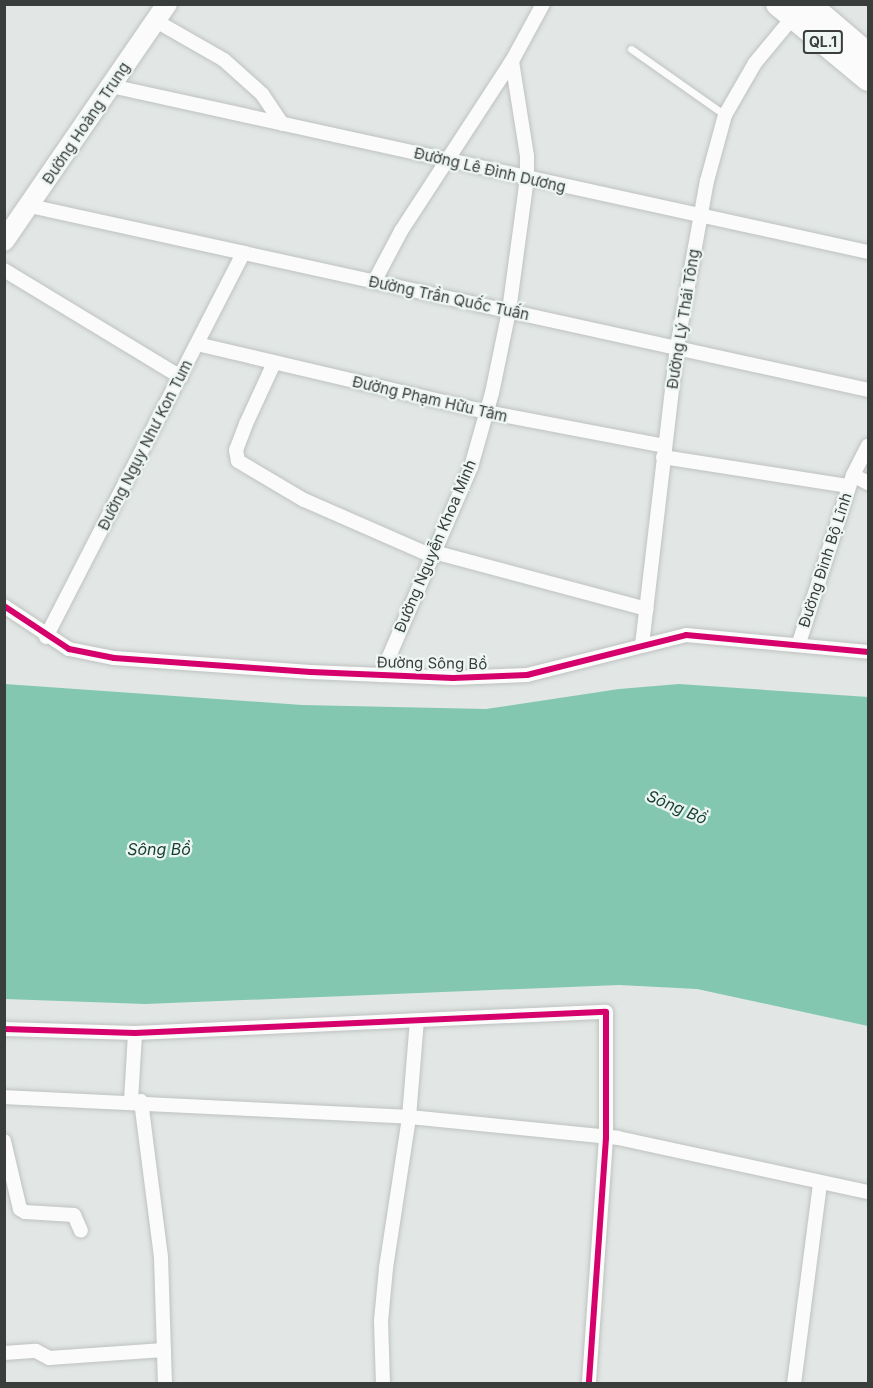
<!DOCTYPE html>
<meta charset="utf-8">
<style>
body{margin:0}
#map{position:relative;width:873px;height:1388px;overflow:hidden;background:#e2e7e5;font-family:Inter,sans-serif}
div>[style]{position:absolute}
.water>*{inset:0;background:#83c7b1}
.roads{filter:drop-shadow(0 0 2px #bec2c0) drop-shadow(0 0 2px #bec2c0)}
.lane>*{height:7px;margin:-3.5px;padding:0 3.5px;transform-origin:3.5px;border-radius:3.5px;background:#fbfbfb}
.street>*{height:14px;margin:-7px;padding:0 7px;transform-origin:7px;border-radius:7px;background:#fbfbfb}
.secondary>*{height:20px;margin:-10px;padding:0 10px;transform-origin:10px;border-radius:10px;background:#fbfbfb}
.highway>*{height:24px;margin:-12px;padding:0 12px;transform-origin:12px;border-radius:12px;background:#fbfbfb}
.cycleway>*{height:6px;margin:-3px;padding:0 3px;transform-origin:3px;border-radius:3px;background:#d6006c}
span{translate:-50% -50%;white-space:nowrap;text-align:center;line-height:1.15;-webkit-text-stroke:4.5px #edf6f2;paint-order:stroke}
.shield-label span{padding:2px 4px;background:#edf6f2;border:2px solid;border-radius:4px;-webkit-text-stroke-width:0}
.shield-label{font-size:14px;color:#393d3c;font-weight:700}
.street-label{font-size:15px;color:#393d3c}
.water-label{font-size:16px;color:#143e32;font-style:italic}
.frame{position:absolute;inset:0;border:6px solid #393d3c;pointer-events:none}
</style>
<div id="map">
<div class="water">
<i style="clip-path:polygon(5px 684px,302px 705px,486px 709px,619px 689px,679px 684px,868px 697px,868px 1026px,697px 989px,619px 985px,145px 1004px,5px 999px)"></i>
</div>
<div class="roads">
<div class="lane">
<i style="left:631px;top:49px;width:115px;rotate:35.1deg"></i>
</div>
<div class="street">
<i style="left:156px;top:21px;width:78px;rotate:29.8deg"></i>
<i style="left:224px;top:60px;width:51px;rotate:41.8deg"></i>
<i style="left:262px;top:94px;width:36px;rotate:56deg"></i>
<i style="left:111px;top:86px;width:775px;rotate:12.37deg"></i>
<i style="left:30px;top:206px;width:858px;rotate:12.38deg"></i>
<i style="left:4px;top:270px;width:207px;rotate:31.2deg"></i>
<i style="left:374px;top:282px;width:58px;rotate:-62.1deg"></i>
<i style="left:401px;top:231px;width:203px;rotate:-56.9deg"></i>
<i style="left:512px;top:61px;width:65px;rotate:-61.5deg"></i>
<i style="left:197px;top:344px;width:297px;rotate:13.2deg"></i>
<i style="left:486px;top:412px;width:181px;rotate:10.8deg"></i>
<i style="left:274px;top:363px;width:67px;rotate:114.7deg"></i>
<i style="left:246px;top:424px;width:28px;rotate:111deg"></i>
<i style="left:236px;top:450px;width:11px;rotate:80deg"></i>
<i style="left:238px;top:461px;width:77px;rotate:30.6deg"></i>
<i style="left:304px;top:500px;width:140px;rotate:23.6deg"></i>
<i style="left:663px;top:457px;width:188px;rotate:8.9deg"></i>
<i style="left:853px;top:475px;width:17px;rotate:28deg"></i>
<i style="left:434px;top:552px;width:220px;rotate:15deg"></i>
<i style="left:4px;top:606px;width:78px;rotate:33.5deg"></i>
<i style="left:69px;top:649px;width:46px;rotate:11.3deg"></i>
<i style="left:114px;top:658px;width:197px;rotate:4.1deg"></i>
<i style="left:311px;top:672px;width:142px;rotate:2.4deg"></i>
<i style="left:453px;top:678px;width:74px;rotate:-2.3deg"></i>
<i style="left:527px;top:675px;width:164px;rotate:-14.1deg"></i>
<i style="left:686px;top:635px;width:183px;rotate:5.3deg"></i>
<i style="left:46px;top:637px;width:432px;rotate:-62.8deg"></i>
<i style="left:799px;top:643px;width:176px;rotate:-72.2deg"></i>
<i style="left:853px;top:475px;width:33px;rotate:-63deg"></i>
<i style="left:642px;top:645px;width:300px;rotate:-83.3deg"></i>
<i style="left:677px;top:347px;width:169px;rotate:-79.8deg"></i>
<i style="left:707px;top:181px;width:68px;rotate:-74.7deg"></i>
<i style="left:725px;top:115px;width:60px;rotate:-60deg"></i>
<i style="left:755px;top:63px;width:60px;rotate:-50.4deg"></i>
<i style="left:381px;top:675px;width:227px;rotate:-66.6deg"></i>
<i style="left:471px;top:467px;width:77px;rotate:-74.2deg"></i>
<i style="left:492px;top:393px;width:84px;rotate:-78.3deg"></i>
<i style="left:509px;top:311px;width:134px;rotate:-82.3deg"></i>
<i style="left:527px;top:178px;width:22px;rotate:-90deg"></i>
<i style="left:527px;top:156px;width:96px;rotate:-99deg"></i>
<i style="left:4px;top:1029px;width:131px;rotate:1.7deg"></i>
<i style="left:135px;top:1033px;width:471px;rotate:-2.6deg"></i>
<i style="left:606px;top:1012px;width:126px;rotate:90deg"></i>
<i style="left:606px;top:1138px;width:247px;rotate:94deg"></i>
<i style="left:4px;top:1097px;width:405px;rotate:2.8deg"></i>
<i style="left:409px;top:1117px;width:210px;rotate:5.7deg"></i>
<i style="left:618px;top:1138px;width:256px;rotate:12.2deg"></i>
<i style="left:131px;top:1101px;width:68px;rotate:-86.6deg"></i>
<i style="left:141px;top:1101px;width:157px;rotate:82.7deg"></i>
<i style="left:161px;top:1257px;width:127px;rotate:88.2deg"></i>
<i style="left:4px;top:1141px;width:70px;rotate:76.8deg"></i>
<i style="left:20px;top:1209px;width:6px;rotate:31deg"></i>
<i style="left:25px;top:1212px;width:49px;rotate:3.5deg"></i>
<i style="left:74px;top:1215px;width:17px;rotate:66deg"></i>
<i style="left:4px;top:1353px;width:32px;rotate:-4deg"></i>
<i style="left:36px;top:1351px;width:15px;rotate:28deg"></i>
<i style="left:49px;top:1358px;width:115px;rotate:-4deg"></i>
<i style="left:383px;top:1384px;width:63px;rotate:-91.8deg"></i>
<i style="left:381px;top:1321px;width:53px;rotate:-84.6deg"></i>
<i style="left:386px;top:1268px;width:153px;rotate:-81.3deg"></i>
<i style="left:409px;top:1117px;width:97px;rotate:-85.3deg"></i>
<i style="left:794px;top:1384px;width:202px;rotate:-82.6deg"></i>
</div>
<div class="secondary">
<i style="left:4px;top:241px;width:288px;rotate:-55.5deg"></i>
</div>
<div class="highway">
<i style="left:778px;top:4px;width:117px;rotate:39.8deg"></i>
<i style="left:808px;top:4px;width:79px;rotate:40.4deg"></i>
</div>
</div>
<div class="cycleway">
<i style="left:4px;top:606px;width:78px;rotate:33.5deg"></i>
<i style="left:69px;top:649px;width:46px;rotate:11.3deg"></i>
<i style="left:114px;top:658px;width:197px;rotate:4.1deg"></i>
<i style="left:311px;top:672px;width:142px;rotate:2.4deg"></i>
<i style="left:453px;top:678px;width:74px;rotate:-2.3deg"></i>
<i style="left:527px;top:675px;width:164px;rotate:-14.1deg"></i>
<i style="left:686px;top:635px;width:183px;rotate:5.3deg"></i>
<i style="left:4px;top:1029px;width:131px;rotate:1.7deg"></i>
<i style="left:135px;top:1033px;width:471px;rotate:-2.6deg"></i>
<i style="left:606px;top:1012px;width:126px;rotate:90deg"></i>
<i style="left:606px;top:1138px;width:247px;rotate:94deg"></i>
</div>
<div class="shield-label">
<span style="left:823px;top:42px">QL.1</span>
</div>
<div class="street-label">
<span style="left:86px;top:123px;rotate:-56deg">Đường Hoàng Trung</span>
<span style="left:490px;top:170px;rotate:13deg">Đường Lê Đình Dương</span>
<span style="left:449px;top:298px;rotate:12deg">Đường Trần Quốc Tuấn</span>
<span style="left:683px;top:319px;rotate:-81deg">Đường Lý Thái Tông</span>
<span style="left:430px;top:399px;rotate:13deg">Đường Phạm Hữu Tâm</span>
<span style="left:145px;top:445px;rotate:-63deg">Đường Ngụy Như Kon Tum</span>
<span style="left:435px;top:546px;rotate:-67deg">Đường Nguyễn Khoa Minh</span>
<span style="left:825px;top:560px;rotate:-72deg">Đường Đinh Bộ Lĩnh</span>
<span style="left:432px;top:663px;rotate:1deg">Đường Sông Bồ</span>
</div>
<div class="water-label">
<span style="left:677px;top:807px;rotate:23deg">Sông Bồ</span>
<span style="left:159px;top:849px">Sông Bồ</span>
</div>
<div class="frame"></div>
</div>
